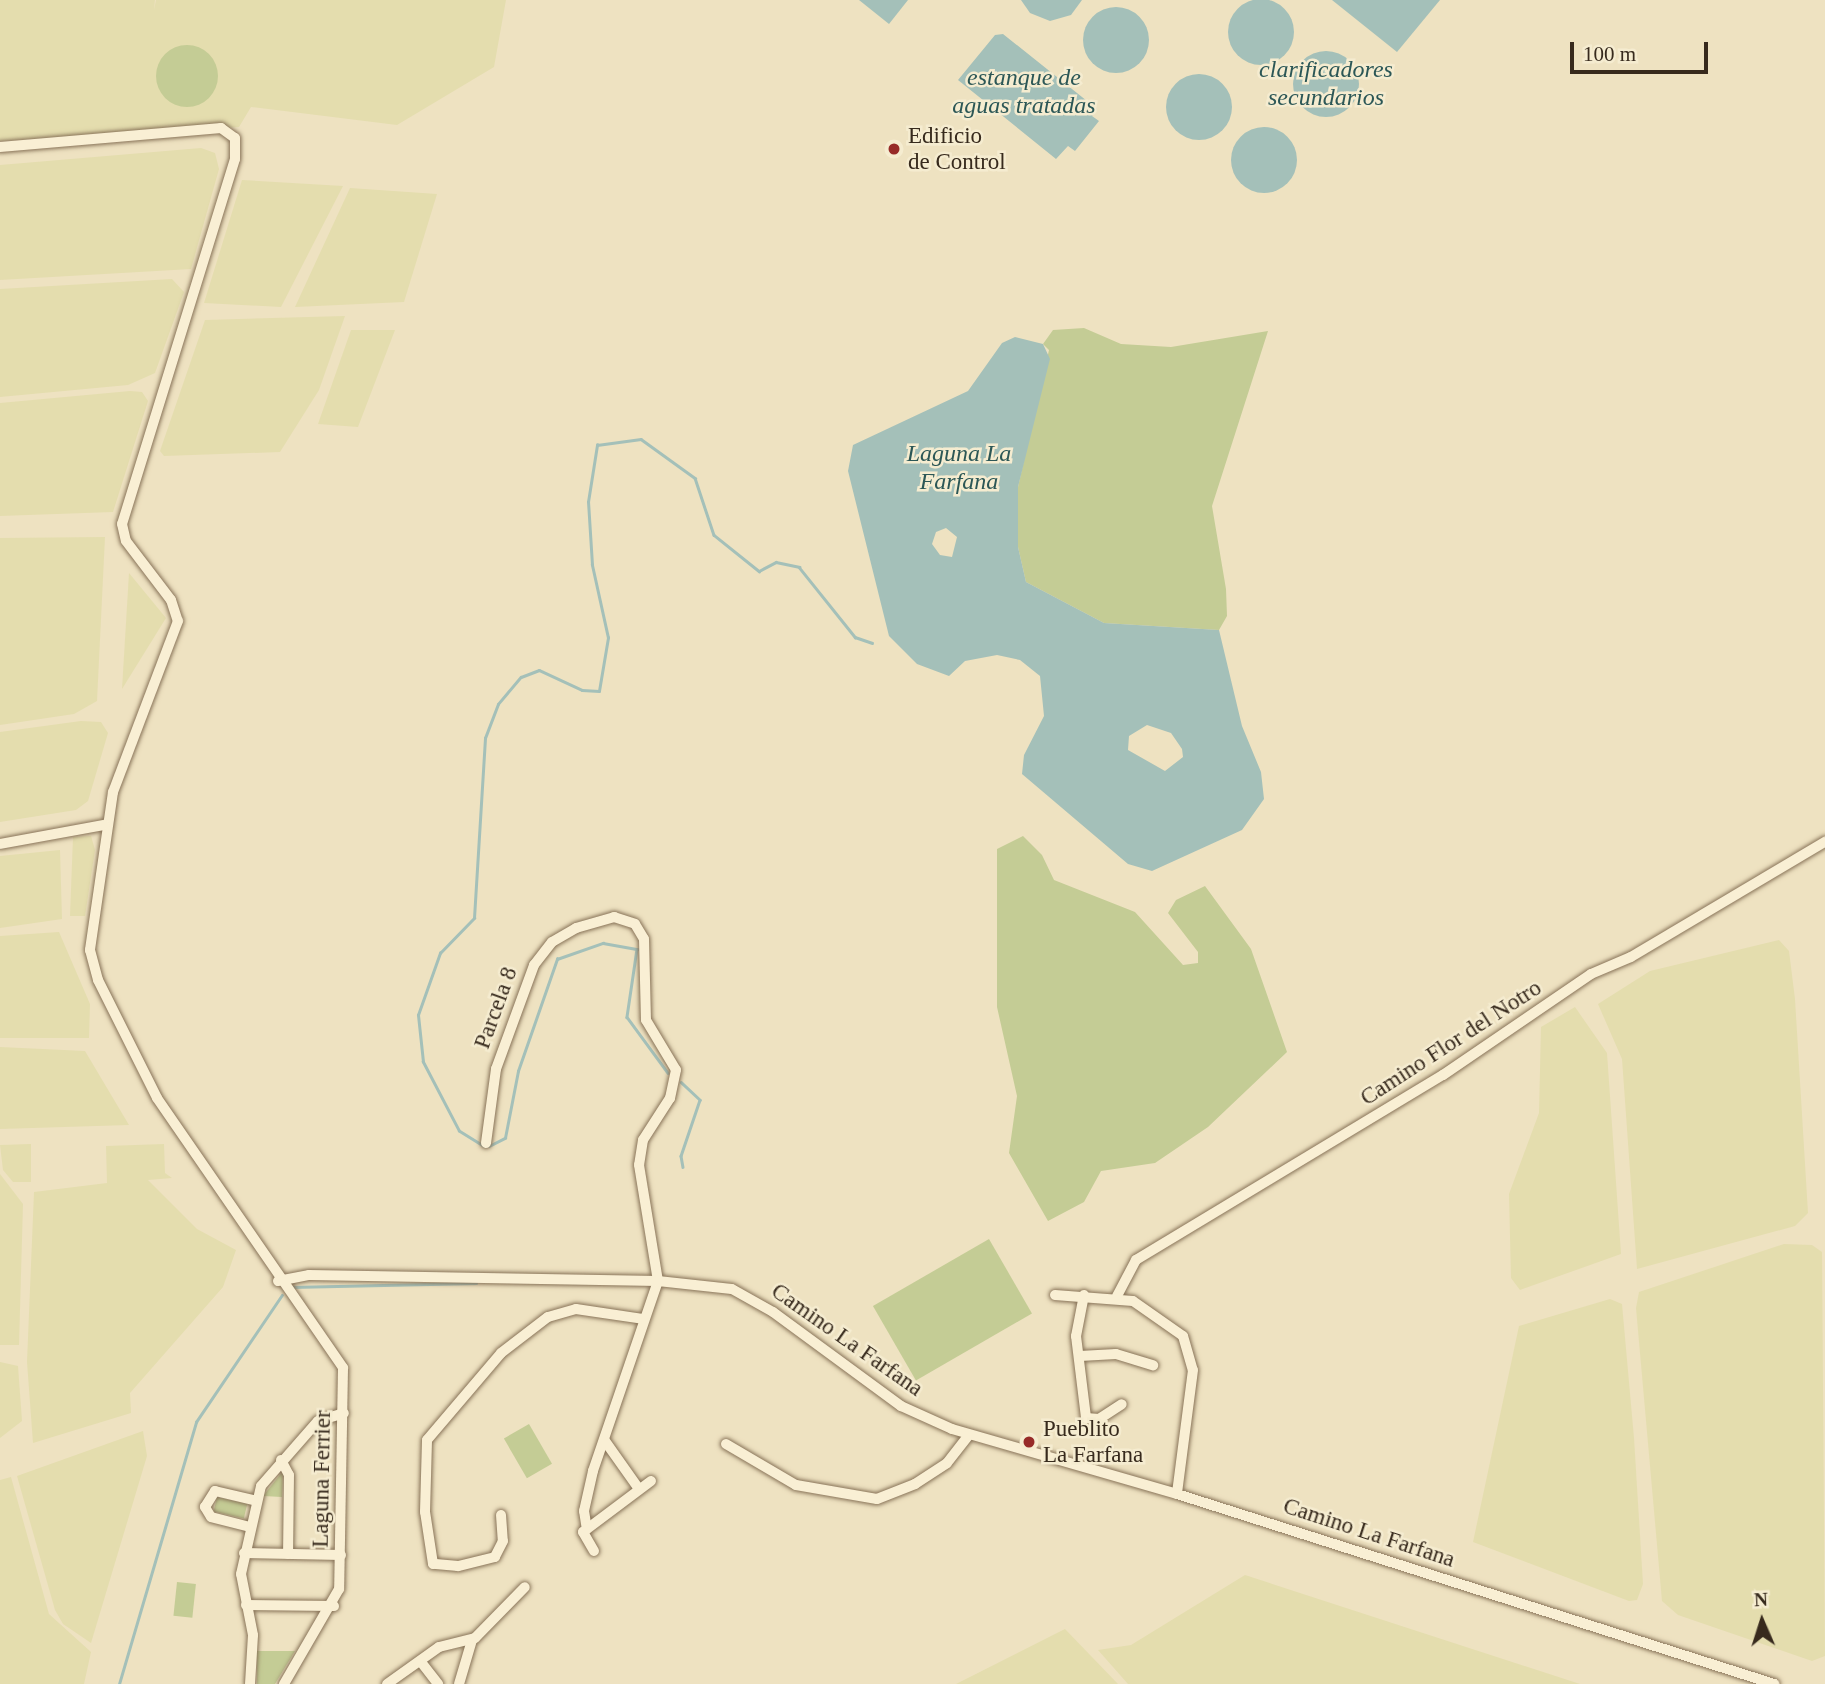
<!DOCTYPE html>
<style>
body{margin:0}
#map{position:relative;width:1825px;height:1684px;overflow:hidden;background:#eee2c1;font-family:Georgia,serif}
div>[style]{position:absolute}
.farmland>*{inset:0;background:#e4ddae}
.green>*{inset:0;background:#c4cc95;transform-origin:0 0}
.round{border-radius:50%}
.water>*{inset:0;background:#a4c0b9}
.stream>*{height:2.5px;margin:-1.25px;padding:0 1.25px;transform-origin:1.25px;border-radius:1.25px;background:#a4c0b9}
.roads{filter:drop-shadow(0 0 2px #887358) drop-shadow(0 0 2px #887358)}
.street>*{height:10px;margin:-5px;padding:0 5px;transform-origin:5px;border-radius:5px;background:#f9efd4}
.dots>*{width:19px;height:19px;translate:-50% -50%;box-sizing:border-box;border:4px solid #f5ecd0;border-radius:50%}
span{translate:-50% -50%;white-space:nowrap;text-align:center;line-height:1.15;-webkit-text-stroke:5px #f5ecd0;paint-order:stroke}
.poi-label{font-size:23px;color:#372a1d}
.left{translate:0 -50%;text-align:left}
.street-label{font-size:23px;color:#372a1d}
.water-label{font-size:24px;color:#2c5756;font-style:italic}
.north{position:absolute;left:1727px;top:1586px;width:70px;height:70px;-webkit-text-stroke:5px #f5ecd0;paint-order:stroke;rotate:357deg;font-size:19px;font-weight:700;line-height:28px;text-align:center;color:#372a1d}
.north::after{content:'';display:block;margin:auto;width:24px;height:32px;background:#372a1d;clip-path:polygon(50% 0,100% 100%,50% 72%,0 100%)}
.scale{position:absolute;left:1570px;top:42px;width:138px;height:32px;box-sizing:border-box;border:4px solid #372a1d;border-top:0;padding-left:9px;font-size:21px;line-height:24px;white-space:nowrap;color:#372a1d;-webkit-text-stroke:5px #f5ecd0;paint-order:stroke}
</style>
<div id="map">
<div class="farmland">
<i style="clip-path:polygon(0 0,155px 0,154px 10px,156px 0,506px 0,494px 67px,397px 125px,251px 107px,239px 127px,0 141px)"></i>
<i style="clip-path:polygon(201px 148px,215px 153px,219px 169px,191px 269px,0 280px,0 165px)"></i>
<i style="clip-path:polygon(242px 180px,343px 186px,281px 307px,204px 303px)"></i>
<i style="clip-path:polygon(350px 188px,437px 194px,404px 302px,295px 307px)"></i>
<i style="clip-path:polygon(172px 279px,184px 292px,155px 373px,128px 385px,0 397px,0 289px)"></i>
<i style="clip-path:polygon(345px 316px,319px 390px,280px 452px,164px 456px,160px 451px,205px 320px)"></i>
<i style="clip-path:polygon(351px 330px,395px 330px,358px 427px,318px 424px)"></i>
<i style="clip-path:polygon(130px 391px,142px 392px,148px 401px,113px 512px,0 516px,0 403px)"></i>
<i style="clip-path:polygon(105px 537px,97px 701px,74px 714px,0 725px,0 538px)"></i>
<i style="clip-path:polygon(129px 573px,166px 618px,122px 689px)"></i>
<i style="clip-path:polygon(81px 721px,101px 722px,108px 733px,88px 801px,76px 810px,0 822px,0 732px)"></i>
<i style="clip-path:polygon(91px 836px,95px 850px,85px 916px,70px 916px,73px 837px)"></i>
<i style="clip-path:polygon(60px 850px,62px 919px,0 928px,0 856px)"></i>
<i style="clip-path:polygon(59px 932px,90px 1004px,89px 1038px,0 1038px,0 936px)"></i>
<i style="clip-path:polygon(1779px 940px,1789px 951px,1795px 999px,1808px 1213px,1795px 1226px,1637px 1269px,1622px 1059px,1598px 1004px,1650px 971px)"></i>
<i style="clip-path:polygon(1575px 1007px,1607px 1053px,1621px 1254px,1520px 1290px,1511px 1278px,1509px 1194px,1539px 1113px,1541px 1027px)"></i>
<i style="clip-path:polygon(0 1047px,85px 1051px,129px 1125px,0 1129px)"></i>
<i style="clip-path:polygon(31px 1144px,31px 1182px,13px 1182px,3px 1170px,0 1145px)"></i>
<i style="clip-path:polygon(164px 1144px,165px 1173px,172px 1178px,148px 1180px,197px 1229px,236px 1250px,223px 1287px,130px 1393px,131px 1413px,33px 1443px,27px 1362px,34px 1192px,107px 1183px,106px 1146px)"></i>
<i style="clip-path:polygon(0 1174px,23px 1204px,19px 1345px,0 1345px)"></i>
<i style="clip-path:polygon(1784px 1244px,1812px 1245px,1822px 1252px,1825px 1656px,1812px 1661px,1678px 1615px,1662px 1601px,1636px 1308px,1639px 1292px)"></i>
<i style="clip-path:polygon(1610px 1299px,1622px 1304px,1634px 1438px,1643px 1584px,1637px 1600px,1629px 1601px,1473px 1542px,1519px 1326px)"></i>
<i style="clip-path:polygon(0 1362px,18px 1366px,22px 1421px,0 1438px)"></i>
<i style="clip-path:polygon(143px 1431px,147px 1456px,91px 1643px,63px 1624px,55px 1610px,17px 1476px)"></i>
<i style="clip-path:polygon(11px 1477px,49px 1614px,91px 1652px,84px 1684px,0 1684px,0 1480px)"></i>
<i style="clip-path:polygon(1245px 1575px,1580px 1684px,1128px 1684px,1098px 1650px,1131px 1645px)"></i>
<i style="clip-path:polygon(1065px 1629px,1118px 1684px,956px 1684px,1059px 1632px)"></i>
</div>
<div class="green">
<i class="round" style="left:156px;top:45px;width:62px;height:62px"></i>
<i style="clip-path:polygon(1084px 328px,1121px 344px,1171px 347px,1268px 331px,1212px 506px,1226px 589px,1227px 616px,1219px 630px,1104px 623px,1026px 582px,1018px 547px,1018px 487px,1049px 350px,1043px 344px,1053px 330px)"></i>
<i style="clip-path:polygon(1023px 836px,1042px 855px,1054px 880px,1135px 912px,1183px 965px,1198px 963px,1198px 952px,1168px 913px,1176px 900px,1205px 886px,1251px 949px,1287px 1052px,1208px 1127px,1155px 1163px,1101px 1171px,1084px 1202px,1048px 1221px,1009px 1153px,1017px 1096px,997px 1007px,997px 849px)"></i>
<i style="left:989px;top:1239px;width:86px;height:134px;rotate:60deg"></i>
<i style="left:529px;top:1424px;width:46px;height:29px;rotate:60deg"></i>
<i style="clip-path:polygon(283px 1471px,282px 1497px,263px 1496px)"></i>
<i style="left:217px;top:1497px;width:31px;height:15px;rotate:13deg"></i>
<i style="left:177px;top:1582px;width:19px;height:34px;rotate:6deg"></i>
<i style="clip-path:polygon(257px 1651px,295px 1651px,275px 1684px,257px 1684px)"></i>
</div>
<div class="water">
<i class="round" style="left:1228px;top:-1px;width:66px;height:66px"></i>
<i style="clip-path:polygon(859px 0,908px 0,889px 24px)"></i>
<i style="clip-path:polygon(1021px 0,1082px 0,1071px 15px,1050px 21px,1030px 13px)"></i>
<i style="clip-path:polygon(1332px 0,1440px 0,1397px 52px)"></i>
<i class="round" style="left:1083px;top:7px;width:66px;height:66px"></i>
<i style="clip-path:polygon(1003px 34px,1097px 109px,1092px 116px,1099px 121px,1075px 151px,1068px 146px,1056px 159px,958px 80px,995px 35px)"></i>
<i class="round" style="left:1293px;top:51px;width:66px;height:66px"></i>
<i class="round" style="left:1166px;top:74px;width:66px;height:66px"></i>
<i class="round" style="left:1231px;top:127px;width:66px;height:66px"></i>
<i style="clip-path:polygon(evenodd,1015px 337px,1043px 344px,1050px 359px,1018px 487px,1018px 547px,1026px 582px,1104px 623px,1219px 630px,1242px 726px,1261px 772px,1264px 799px,1242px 830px,1152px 871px,1128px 864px,1022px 774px,1024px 755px,1044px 716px,1040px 676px,1020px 660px,997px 655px,965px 661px,949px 676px,917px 664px,889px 636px,848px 471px,853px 445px,968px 391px,1002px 343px,1015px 337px,946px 528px,957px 537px,952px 557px,940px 555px,932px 544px,936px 532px,946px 528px,1015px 337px,1147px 725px,1171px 733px,1182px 749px,1183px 757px,1165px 771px,1128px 750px,1129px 736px,1147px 725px)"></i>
</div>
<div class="stream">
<i style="left:681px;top:1082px;width:26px;rotate:43deg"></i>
<i style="left:700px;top:1100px;width:59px;rotate:108.7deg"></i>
<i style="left:681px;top:1156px;width:11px;rotate:80deg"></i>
<i style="left:483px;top:1146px;width:28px;rotate:-148deg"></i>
<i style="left:459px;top:1131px;width:78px;rotate:-117.6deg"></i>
<i style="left:423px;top:1062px;width:47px;rotate:-96.1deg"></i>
<i style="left:418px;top:1015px;width:66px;rotate:-70.5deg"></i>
<i style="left:440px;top:953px;width:49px;rotate:-45.8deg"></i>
<i style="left:474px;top:918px;width:180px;rotate:-86.5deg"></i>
<i style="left:485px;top:738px;width:36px;rotate:-69deg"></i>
<i style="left:498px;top:704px;width:35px;rotate:-50deg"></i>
<i style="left:521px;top:677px;width:19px;rotate:-21deg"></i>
<i style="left:539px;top:670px;width:47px;rotate:24.9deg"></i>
<i style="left:582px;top:690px;width:17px;rotate:3deg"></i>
<i style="left:599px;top:691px;width:54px;rotate:-80.4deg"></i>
<i style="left:608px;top:638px;width:75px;rotate:-102.4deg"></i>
<i style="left:592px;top:565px;width:63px;rotate:-93.6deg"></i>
<i style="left:588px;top:502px;width:58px;rotate:-81deg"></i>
<i style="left:597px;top:445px;width:44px;rotate:-7.8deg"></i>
<i style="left:641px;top:439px;width:67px;rotate:35.8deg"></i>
<i style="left:695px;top:478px;width:60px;rotate:71.6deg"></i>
<i style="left:714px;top:535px;width:58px;rotate:38.7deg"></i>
<i style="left:759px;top:571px;width:19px;rotate:-28deg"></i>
<i style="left:776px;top:562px;width:24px;rotate:12deg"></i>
<i style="left:799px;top:567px;width:90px;rotate:51.3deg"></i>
<i style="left:855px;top:637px;width:18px;rotate:19deg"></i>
<i style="left:489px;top:1146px;width:18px;rotate:-27deg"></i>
<i style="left:505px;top:1138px;width:68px;rotate:-79deg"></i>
<i style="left:518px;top:1071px;width:119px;rotate:-70.8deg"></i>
<i style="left:557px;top:959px;width:49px;rotate:-19.2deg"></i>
<i style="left:603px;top:943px;width:35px;rotate:10deg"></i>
<i style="left:637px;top:949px;width:69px;rotate:98.4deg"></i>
<i style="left:627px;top:1017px;width:69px;rotate:53.8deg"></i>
<i style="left:291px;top:1287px;width:185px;rotate:-1.2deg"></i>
<i style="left:119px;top:1684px;width:273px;rotate:-73.6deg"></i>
<i style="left:196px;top:1422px;width:153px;rotate:-55.9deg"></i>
</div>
<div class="roads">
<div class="street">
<i style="left:0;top:147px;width:222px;rotate:-4.9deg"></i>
<i style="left:221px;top:128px;width:17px;rotate:36deg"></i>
<i style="left:235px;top:138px;width:21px;rotate:90deg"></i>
<i style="left:235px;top:159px;width:382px;rotate:107.2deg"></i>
<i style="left:122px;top:524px;width:17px;rotate:77deg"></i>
<i style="left:126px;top:541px;width:74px;rotate:52.7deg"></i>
<i style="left:171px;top:600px;width:22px;rotate:72deg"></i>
<i style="left:178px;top:621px;width:183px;rotate:110.8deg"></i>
<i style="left:113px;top:792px;width:160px;rotate:98.3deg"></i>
<i style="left:90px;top:950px;width:31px;rotate:75deg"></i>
<i style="left:98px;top:980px;width:132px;rotate:63.4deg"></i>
<i style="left:157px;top:1098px;width:328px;rotate:55.4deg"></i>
<i style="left:343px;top:1368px;width:221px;rotate:91deg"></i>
<i style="left:339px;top:1589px;width:110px;rotate:120.1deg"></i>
<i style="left:0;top:844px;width:106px;rotate:-10.4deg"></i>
<i style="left:486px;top:1143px;width:75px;rotate:-82.3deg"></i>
<i style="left:496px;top:1069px;width:111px;rotate:-69.9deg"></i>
<i style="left:534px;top:965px;width:29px;rotate:-52deg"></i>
<i style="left:552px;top:942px;width:28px;rotate:-30deg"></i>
<i style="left:576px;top:928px;width:40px;rotate:-16deg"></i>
<i style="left:614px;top:917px;width:22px;rotate:18deg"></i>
<i style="left:635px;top:924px;width:17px;rotate:59deg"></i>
<i style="left:644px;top:939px;width:81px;rotate:88.6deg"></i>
<i style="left:646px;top:1020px;width:58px;rotate:59deg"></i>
<i style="left:676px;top:1070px;width:29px;rotate:102deg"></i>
<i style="left:670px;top:1098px;width:50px;rotate:122.7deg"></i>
<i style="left:643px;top:1140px;width:25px;rotate:99deg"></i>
<i style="left:639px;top:1165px;width:118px;rotate:80.7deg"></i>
<i style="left:658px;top:1281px;width:201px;rotate:108.9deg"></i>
<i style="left:593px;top:1471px;width:41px;rotate:102.7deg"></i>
<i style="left:584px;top:1511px;width:18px;rotate:81deg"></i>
<i style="left:278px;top:1281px;width:32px;rotate:-11deg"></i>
<i style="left:309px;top:1275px;width:349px;rotate:1deg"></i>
<i style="left:658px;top:1281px;width:74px;rotate:6.2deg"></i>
<i style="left:732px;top:1289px;width:47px;rotate:29.3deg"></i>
<i style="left:773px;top:1312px;width:159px;rotate:36.3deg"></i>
<i style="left:901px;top:1406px;width:56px;rotate:24.3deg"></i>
<i style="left:952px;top:1429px;width:234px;rotate:16.1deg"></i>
<i style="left:1177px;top:1494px;width:627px;rotate:17.65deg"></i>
<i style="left:1055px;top:1295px;width:78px;rotate:4.4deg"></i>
<i style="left:1133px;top:1301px;width:61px;rotate:35deg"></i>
<i style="left:1183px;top:1336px;width:35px;rotate:74deg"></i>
<i style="left:1193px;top:1370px;width:125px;rotate:97.4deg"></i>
<i style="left:1084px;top:1295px;width:42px;rotate:101deg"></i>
<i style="left:1076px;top:1336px;width:83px;rotate:83deg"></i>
<i style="left:1086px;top:1418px;width:13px;rotate:4deg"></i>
<i style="left:1099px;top:1419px;width:27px;rotate:-33deg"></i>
<i style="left:1117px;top:1296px;width:41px;rotate:-62.2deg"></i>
<i style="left:1136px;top:1260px;width:358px;rotate:-31.1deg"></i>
<i style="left:1443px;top:1075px;width:179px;rotate:-34.3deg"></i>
<i style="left:1591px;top:974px;width:43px;rotate:-23deg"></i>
<i style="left:1631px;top:957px;width:226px;rotate:-30.7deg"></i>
<i style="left:1080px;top:1356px;width:36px;rotate:-3deg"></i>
<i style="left:1116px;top:1354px;width:39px;rotate:17deg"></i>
<i style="left:605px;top:1441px;width:59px;rotate:54.7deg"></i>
<i style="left:726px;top:1444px;width:81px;rotate:30.4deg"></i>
<i style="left:796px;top:1485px;width:82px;rotate:9.8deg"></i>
<i style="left:877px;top:1499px;width:41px;rotate:-21.5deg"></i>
<i style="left:915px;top:1484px;width:38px;rotate:-33deg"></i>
<i style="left:947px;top:1463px;width:36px;rotate:-52deg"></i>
<i style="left:281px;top:1460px;width:17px;rotate:62deg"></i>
<i style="left:289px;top:1475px;width:79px;rotate:90.7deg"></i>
<i style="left:501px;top:1515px;width:26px;rotate:86deg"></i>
<i style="left:503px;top:1541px;width:18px;rotate:117deg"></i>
<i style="left:495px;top:1557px;width:38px;rotate:166deg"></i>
<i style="left:458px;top:1566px;width:25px;rotate:-175deg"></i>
<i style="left:433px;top:1564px;width:53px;rotate:-98.7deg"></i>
<i style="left:425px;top:1512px;width:72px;rotate:-88.4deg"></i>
<i style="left:427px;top:1440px;width:114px;rotate:-49.6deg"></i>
<i style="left:501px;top:1353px;width:59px;rotate:-37.5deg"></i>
<i style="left:548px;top:1317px;width:29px;rotate:-16deg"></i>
<i style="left:576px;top:1309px;width:69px;rotate:8.4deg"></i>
<i style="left:250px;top:1527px;width:40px;rotate:-165.6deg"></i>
<i style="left:211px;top:1517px;width:12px;rotate:-121deg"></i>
<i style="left:205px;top:1507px;width:19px;rotate:-58deg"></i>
<i style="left:215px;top:1491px;width:43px;rotate:13.4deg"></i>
<i style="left:594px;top:1551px;width:22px;rotate:-120deg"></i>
<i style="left:583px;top:1532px;width:85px;rotate:-36.9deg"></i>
<i style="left:244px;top:1553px;width:97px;rotate:1.2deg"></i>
<i style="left:246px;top:1605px;width:88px;rotate:0.7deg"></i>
<i style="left:421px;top:1662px;width:28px;rotate:52deg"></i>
<i style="left:250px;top:1684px;width:49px;rotate:-86.5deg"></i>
<i style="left:253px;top:1635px;width:62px;rotate:-101.1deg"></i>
<i style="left:241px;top:1574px;width:90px;rotate:-77.2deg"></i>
<i style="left:261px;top:1486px;width:86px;rotate:-48.8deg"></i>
<i style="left:318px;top:1421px;width:27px;rotate:-17deg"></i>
<i style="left:387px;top:1684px;width:64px;rotate:-35.4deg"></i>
<i style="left:439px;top:1647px;width:37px;rotate:-14deg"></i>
<i style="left:475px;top:1638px;width:71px;rotate:-45.6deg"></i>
<i style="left:459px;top:1684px;width:46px;rotate:-73.5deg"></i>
</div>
</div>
<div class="dots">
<i style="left:894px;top:149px;background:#972b28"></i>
<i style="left:1029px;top:1442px;background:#972b28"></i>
</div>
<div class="poi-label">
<span class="left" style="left:908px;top:149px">Edificio<br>de Control</span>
<span class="left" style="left:1043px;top:1442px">Pueblito<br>La Farfana</span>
</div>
<div class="street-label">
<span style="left:496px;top:1008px;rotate:-70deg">Parcela 8</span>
<span style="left:1451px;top:1043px;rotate:-33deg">Camino Flor del Notro</span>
<span style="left:847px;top:1340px;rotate:35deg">Camino La Farfana</span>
<span style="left:322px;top:1479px;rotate:-89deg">Laguna Ferrier</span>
<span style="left:1369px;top:1533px;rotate:18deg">Camino La Farfana</span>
</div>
<div class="water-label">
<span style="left:1326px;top:84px">clarificadores<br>secundarios</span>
<span style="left:1024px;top:92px">estanque de<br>aguas tratadas</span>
<span style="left:959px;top:468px">Laguna La<br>Farfana</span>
</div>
<div class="north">N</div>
<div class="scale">100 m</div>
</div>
